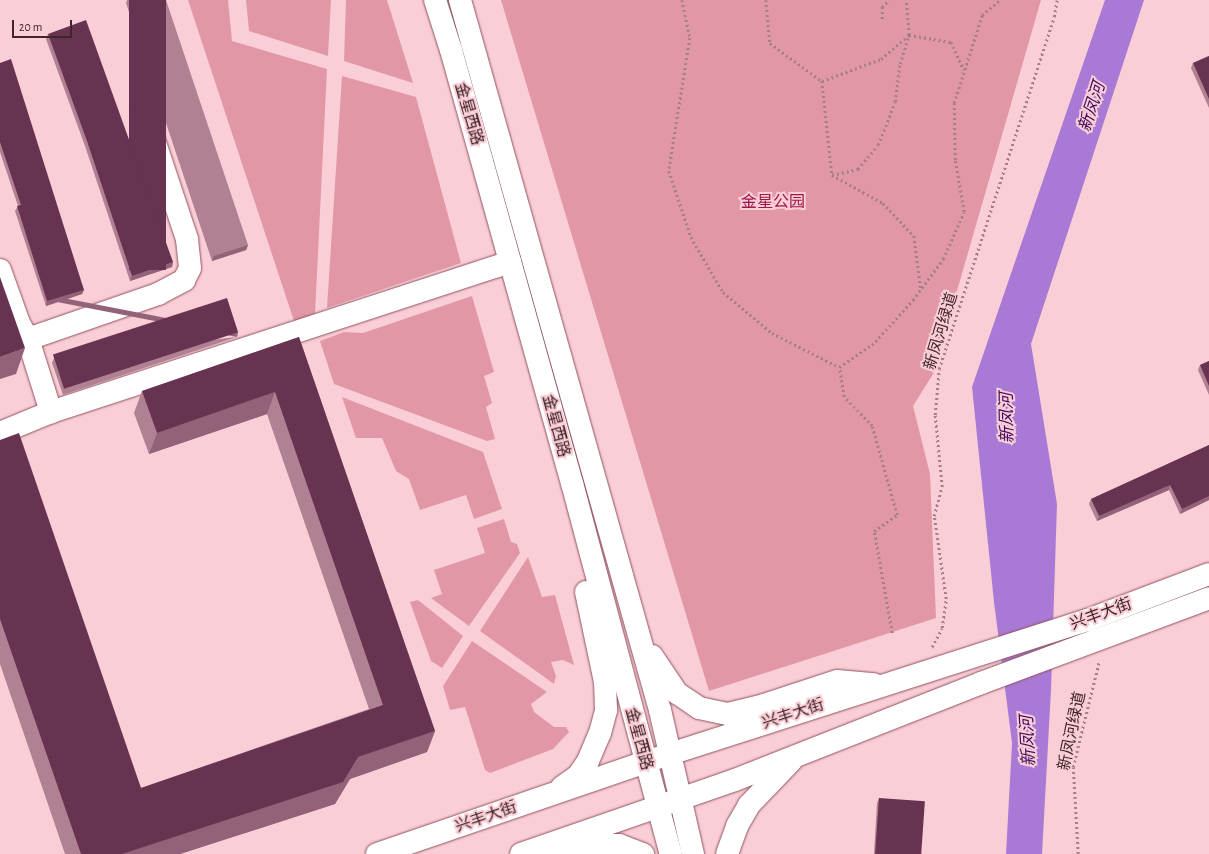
<!DOCTYPE html>
<meta charset="utf-8">
<style>
body{margin:0}
#map{position:relative;width:1209px;height:854px;overflow:hidden;background:#faced6;font-family:"Alegreya Sans","Noto Sans SC",sans-serif}
div>[style]{position:absolute}
.green>*{inset:0;background:#e297a6}
.water>*{inset:0;background:#a97ad5}
.path>*{height:2.5px;margin-top:-1.25px;transform-origin:0;background:repeating-linear-gradient(90deg,#a47f86 0 2px,transparent 0 5px)}
.roads{filter:drop-shadow(0 0 1px #8f525f) drop-shadow(0 0 1px #8f525f)}
.minor>*{height:22px;margin:-11px;padding:0 11px;transform-origin:11px;border-radius:11px;background:#fff}
.major>*{height:22px;margin:-11px;padding:0 11px;transform-origin:11px;border-radius:11px;background:#fff}
.wall>*{inset:0;background:#b08093}
.shaded-wall>*{inset:0;background:#936278;transform-origin:0 0}
.building>*{inset:0;background:#673350;transform-origin:0 0}
span{translate:-50% -50%;white-space:nowrap;text-align:center;line-height:1.15;-webkit-text-stroke:4px #faced6;paint-order:stroke}
.street-label{font-size:16px;color:#40252a}
.park-label{font-size:16px;color:#9e1647}
.water-label{font-size:17px;color:#3d0a5e;font-style:italic}
.scale{position:absolute;left:12px;top:20px;width:60px;height:18px;box-sizing:border-box;border:2px solid #40252a;border-top:0;padding-left:5px;font-size:12px;line-height:14px;white-space:nowrap;color:#40252a;-webkit-text-stroke:3px #faced6;paint-order:stroke}
</style>
<div id="map">
<div class="green">
<i style="clip-path:polygon(188px 0,228px 0,232px 41px,327px 69px,315px 314px,294px 321px)"></i>
<i style="clip-path:polygon(246px 0,331px 0,328px 56px,249px 31px)"></i>
<i style="clip-path:polygon(346px 0,387px 0,413px 83px,344px 61px)"></i>
<i style="clip-path:polygon(501px 0,1041px 0,933px 374px,913px 406px,930px 474px,936px 618px,709px 691px)"></i>
<i style="clip-path:polygon(342px 76px,416px 97px,461px 263px,327px 308px)"></i>
<i style="clip-path:polygon(472px 296px,494px 372px,484px 376px,492px 403px,486px 407px,495px 439px,487px 441px,334px 384px,320px 341px,344px 332px,363px 333px)"></i>
<i style="clip-path:polygon(342px 397px,483px 452px,502px 509px,474px 519px,466px 495px,420px 510px,409px 479px,396px 471px,382px 438px,356px 438px)"></i>
<i style="clip-path:polygon(504px 519px,511px 542px,517px 544px,520px 553px,469px 626px,431px 598px,442px 594px,434px 570px,485px 553px,477px 528px)"></i>
<i style="clip-path:polygon(528px 557px,542px 597px,555px 595px,574px 665px,563px 660px,551px 662px,556px 676px,554px 684px,480px 631px)"></i>
<i style="clip-path:polygon(418px 600px,463px 636px,442px 668px,431px 661px,410px 602px)"></i>
<i style="clip-path:polygon(472px 641px,547px 692px,531px 704px,534px 712px,554px 727px,566px 727px,569px 732px,553px 749px,490px 773px,485px 770px,465px 707px,450px 710px,443px 686px)"></i>
</div>
<div class="water">
<i style="clip-path:polygon(1105px 0,1144px 0,1031px 344px,1057px 504px,1051px 690px,1042px 854px,1006px 854px,1012px 743px,994px 602px,972px 387px)"></i>
</div>
<div class="path">
<i style="left:682px;top:0;width:39px;rotate:78deg"></i>
<i style="left:690px;top:38px;width:135px;rotate:99deg"></i>
<i style="left:669px;top:171px;width:70px;rotate:71.6deg"></i>
<i style="left:691px;top:237px;width:64px;rotate:59.8deg"></i>
<i style="left:723px;top:292px;width:64px;rotate:39.9deg"></i>
<i style="left:772px;top:333px;width:75px;rotate:26.9deg"></i>
<i style="left:766px;top:0;width:43px;rotate:84.7deg"></i>
<i style="left:770px;top:43px;width:64px;rotate:36.2deg"></i>
<i style="left:822px;top:81px;width:95px;rotate:83.9deg"></i>
<i style="left:882px;top:19px;width:12px;rotate:-90deg"></i>
<i style="left:882px;top:7px;width:10px;rotate:-45deg"></i>
<i style="left:822px;top:81px;width:63px;rotate:-20.4deg"></i>
<i style="left:881px;top:59px;width:37px;rotate:-41deg"></i>
<i style="left:909px;top:35px;width:35px;rotate:-95deg"></i>
<i style="left:832px;top:175px;width:27px;rotate:-13deg"></i>
<i style="left:858px;top:169px;width:31px;rotate:-50deg"></i>
<i style="left:878px;top:145px;width:46px;rotate:-68.4deg"></i>
<i style="left:895px;top:102px;width:38px;rotate:-83deg"></i>
<i style="left:900px;top:64px;width:30px;rotate:-73deg"></i>
<i style="left:909px;top:35px;width:43px;rotate:9.5deg"></i>
<i style="left:951px;top:42px;width:31px;rotate:65deg"></i>
<i style="left:832px;top:175px;width:58px;rotate:28.8deg"></i>
<i style="left:883px;top:203px;width:45px;rotate:46.8deg"></i>
<i style="left:914px;top:236px;width:54px;rotate:82.6deg"></i>
<i style="left:892px;top:633px;width:104px;rotate:-100deg"></i>
<i style="left:874px;top:531px;width:28px;rotate:-35deg"></i>
<i style="left:897px;top:515px;width:92px;rotate:-105.7deg"></i>
<i style="left:872px;top:426px;width:40px;rotate:-134deg"></i>
<i style="left:844px;top:397px;width:30px;rotate:-99deg"></i>
<i style="left:839px;top:367px;width:40px;rotate:-34deg"></i>
<i style="left:872px;top:345px;width:61px;rotate:-47.7deg"></i>
<i style="left:913px;top:300px;width:51px;rotate:-53.8deg"></i>
<i style="left:943px;top:259px;width:51px;rotate:-65.9deg"></i>
<i style="left:964px;top:212px;width:53px;rotate:-99.8deg"></i>
<i style="left:955px;top:160px;width:57px;rotate:-91deg"></i>
<i style="left:954px;top:103px;width:92px;rotate:-72.3deg"></i>
<i style="left:982px;top:15px;width:23px;rotate:-40deg"></i>
<i style="left:932px;top:647px;width:21px;rotate:-62deg"></i>
<i style="left:942px;top:628px;width:29px;rotate:-82deg"></i>
<i style="left:946px;top:599px;width:84px;rotate:-98.2deg"></i>
<i style="left:934px;top:516px;width:30px;rotate:-75deg"></i>
<i style="left:942px;top:487px;width:72px;rotate:-95.6deg"></i>
<i style="left:935px;top:415px;width:46px;rotate:-85deg"></i>
<i style="left:939px;top:369px;width:370px;rotate:-71.9deg"></i>
<i style="left:1054px;top:17px;width:17px;rotate:-80deg"></i>
<i style="left:1078px;top:854px;width:87px;rotate:-93.3deg"></i>
<i style="left:1073px;top:767px;width:108px;rotate:-76.1deg"></i>
</div>
<div class="roads">
<div class="minor">
<i style="left:0;top:270px;width:56px;rotate:70.3deg"></i>
<i style="left:19px;top:323px;width:18px;rotate:61deg"></i>
<i style="left:28px;top:339px;width:77px;rotate:72.5deg"></i>
<i style="left:51px;top:412px;width:483px;rotate:-18.1deg"></i>
<i style="left:28px;top:339px;width:138px;rotate:-19.1deg"></i>
<i style="left:158px;top:294px;width:30px;rotate:-28deg"></i>
<i style="left:184px;top:280px;width:13px;rotate:-63deg"></i>
<i style="left:190px;top:268px;width:29px;rotate:-96deg"></i>
<i style="left:187px;top:239px;width:139px;rotate:-108.4deg"></i>
<i style="left:0;top:433px;width:55px;rotate:-22.4deg"></i>
</div>
<div class="major">
<i style="left:435px;top:0;width:52px;rotate:72.3deg"></i>
<i style="left:451px;top:50px;width:450px;rotate:74.4deg"></i>
<i style="left:572px;top:483px;width:384px;rotate:75.1deg"></i>
<i style="left:460px;top:0;width:738px;rotate:74.27deg"></i>
<i style="left:660px;top:710px;width:148px;rotate:77.1deg"></i>
<i style="left:652px;top:656px;width:45px;rotate:56deg"></i>
<i style="left:677px;top:693px;width:27px;rotate:34deg"></i>
<i style="left:699px;top:708px;width:30px;rotate:12deg"></i>
<i style="left:728px;top:714px;width:37px;rotate:-14deg"></i>
<i style="left:764px;top:705px;width:77px;rotate:-18.2deg"></i>
<i style="left:837px;top:681px;width:37px;rotate:5deg"></i>
<i style="left:562px;top:787px;width:19px;rotate:-35deg"></i>
<i style="left:578px;top:776px;width:18px;rotate:-56deg"></i>
<i style="left:588px;top:761px;width:30px;rotate:-67deg"></i>
<i style="left:600px;top:733px;width:24px;rotate:-75deg"></i>
<i style="left:606px;top:710px;width:28px;rotate:-92deg"></i>
<i style="left:605px;top:682px;width:92px;rotate:-101.9deg"></i>
<i style="left:377px;top:854px;width:283px;rotate:-18.9deg"></i>
<i style="left:645px;top:762px;width:465px;rotate:-17.8deg"></i>
<i style="left:1088px;top:620px;width:129px;rotate:-20.8deg"></i>
<i style="left:521px;top:854px;width:226px;rotate:-19.1deg"></i>
<i style="left:735px;top:780px;width:264px;rotate:-21.5deg"></i>
<i style="left:981px;top:683px;width:243px;rotate:-20.4deg"></i>
<i style="left:564px;top:854px;width:34px;rotate:-15deg"></i>
<i style="left:597px;top:845px;width:22px"></i>
<i style="left:619px;top:845px;width:26px;rotate:21deg"></i>
<i style="left:727px;top:854px;width:30px;rotate:-70deg"></i>
<i style="left:737px;top:826px;width:24px;rotate:-60deg"></i>
<i style="left:749px;top:805px;width:61px;rotate:-46.3deg"></i>
</div>
</div>
<div class="wall">
<i style="clip-path:polygon(127px 0,166px 0,248px 245px,246px 250px,212px 261px,126px 3px)"></i>
<i style="clip-path:polygon(48px 34px,173px 262px,172px 267px,130px 281px,85px 146px,46px 39px)"></i>
<i style="clip-path:polygon(1209px 56px,1209px 108px,1191px 68px,1193px 63px)"></i>
<i style="clip-path:polygon(0 63px,84px 290px,82px 294px,46px 306px,15px 211px,18px 206px,0 152px)"></i>
<i style="clip-path:polygon(237px 337px,63px 395px,52px 363px,54px 358px)"></i>
<i style="clip-path:polygon(299px 337px,435px 731px,427px 752px,350px 779px,335px 804px,180px 854px,65px 854px,0 664px,0 440px,141px 788px,369px 709px,267px 414px,149px 454px,134px 413px,142px 391px)"></i>
<i style="clip-path:polygon(1209px 361px,1209px 395px,1198px 370px,1200px 365px)"></i>
<i style="clip-path:polygon(1209px 445px,1209px 500px,1180px 514px,1169px 490px,1097px 521px,1089px 504px,1091px 499px)"></i>
<i style="clip-path:polygon(879px 798px,922px 854px,874px 854px,877px 803px)"></i>
</div>
<div class="shaded-wall">
<i style="clip-path:polygon(248px 245px,246px 250px,212px 261px,214px 256px)"></i>
<i style="clip-path:polygon(173px 262px,172px 267px,130px 281px,132px 276px)"></i>
<i style="clip-path:polygon(84px 290px,82px 294px,46px 306px,47px 301px)"></i>
<i style="left:238px;top:332px;width:5px;height:182px;rotate:101deg"></i>
<i style="clip-path:polygon(25px 348px,16px 374px,0 379px,0 357px)"></i>
<i style="clip-path:polygon(275px 392px,267px 414px,149px 454px,157px 433px)"></i>
<i style="clip-path:polygon(1170px 485px,1169px 490px,1097px 521px,1099px 516px)"></i>
<i style="clip-path:polygon(1209px 496px,1209px 500px,1180px 514px,1182px 509px)"></i>
<i style="clip-path:polygon(435px 731px,427px 752px,350px 779px,335px 804px,180px 854px,122px 854px,358px 757px)"></i>
</div>
<div class="building">
<i style="left:129px;top:0;width:37px;height:270px"></i>
<i style="clip-path:polygon(86px 20px,173px 262px,132px 276px,87px 141px,48px 34px)"></i>
<i style="clip-path:polygon(1209px 56px,1209px 99px,1193px 63px)"></i>
<i style="clip-path:polygon(11px 59px,84px 290px,47px 301px,17px 206px,21px 205px,0 142px,0 63px)"></i>
<i style="clip-path:polygon(0 277px,25px 348px,0 357px)"></i>
<i style="left:227px;top:298px;width:36px;height:183px;rotate:72deg"></i>
<i style="clip-path:polygon(299px 337px,435px 731px,358px 757px,343px 782px,122px 854px,81px 854px,0 619px,0 440px,19px 433px,141px 788px,383px 705px,275px 392px,157px 433px,142px 391px)"></i>
<i style="clip-path:polygon(1209px 361px,1209px 386px,1200px 365px)"></i>
<i style="clip-path:polygon(1209px 445px,1209px 496px,1182px 509px,1170px 485px,1099px 516px,1091px 499px)"></i>
<i style="left:879px;top:798px;width:46px;height:56px;rotate:4deg"></i>
</div>
<div class="street-label">
<span style="left:469px;top:114px;rotate:74deg">金星西路</span>
<span style="left:941px;top:331px;rotate:-73deg">新凤河绿道</span>
<span style="left:556px;top:426px;rotate:75deg">金星西路</span>
<span style="left:1101px;top:614px;rotate:-20deg">兴丰大街</span>
<span style="left:793px;top:714px;rotate:-18deg">兴丰大街</span>
<span style="left:1072px;top:731px;rotate:-78deg">新凤河绿道</span>
<span style="left:639px;top:739px;rotate:75deg">金星西路</span>
<span style="left:486px;top:817px;rotate:-19deg">兴丰大街</span>
</div>
<div class="park-label">
<span style="left:773px;top:202px">金星公园</span>
</div>
<div class="water-label">
<span style="left:1092px;top:107px;rotate:-72deg">新凤河</span>
<span style="left:1007px;top:418px;rotate:-91deg">新凤河</span>
<span style="left:1028px;top:741px;rotate:-93deg">新凤河</span>
</div>
<div class="scale">20 m</div>
</div>
